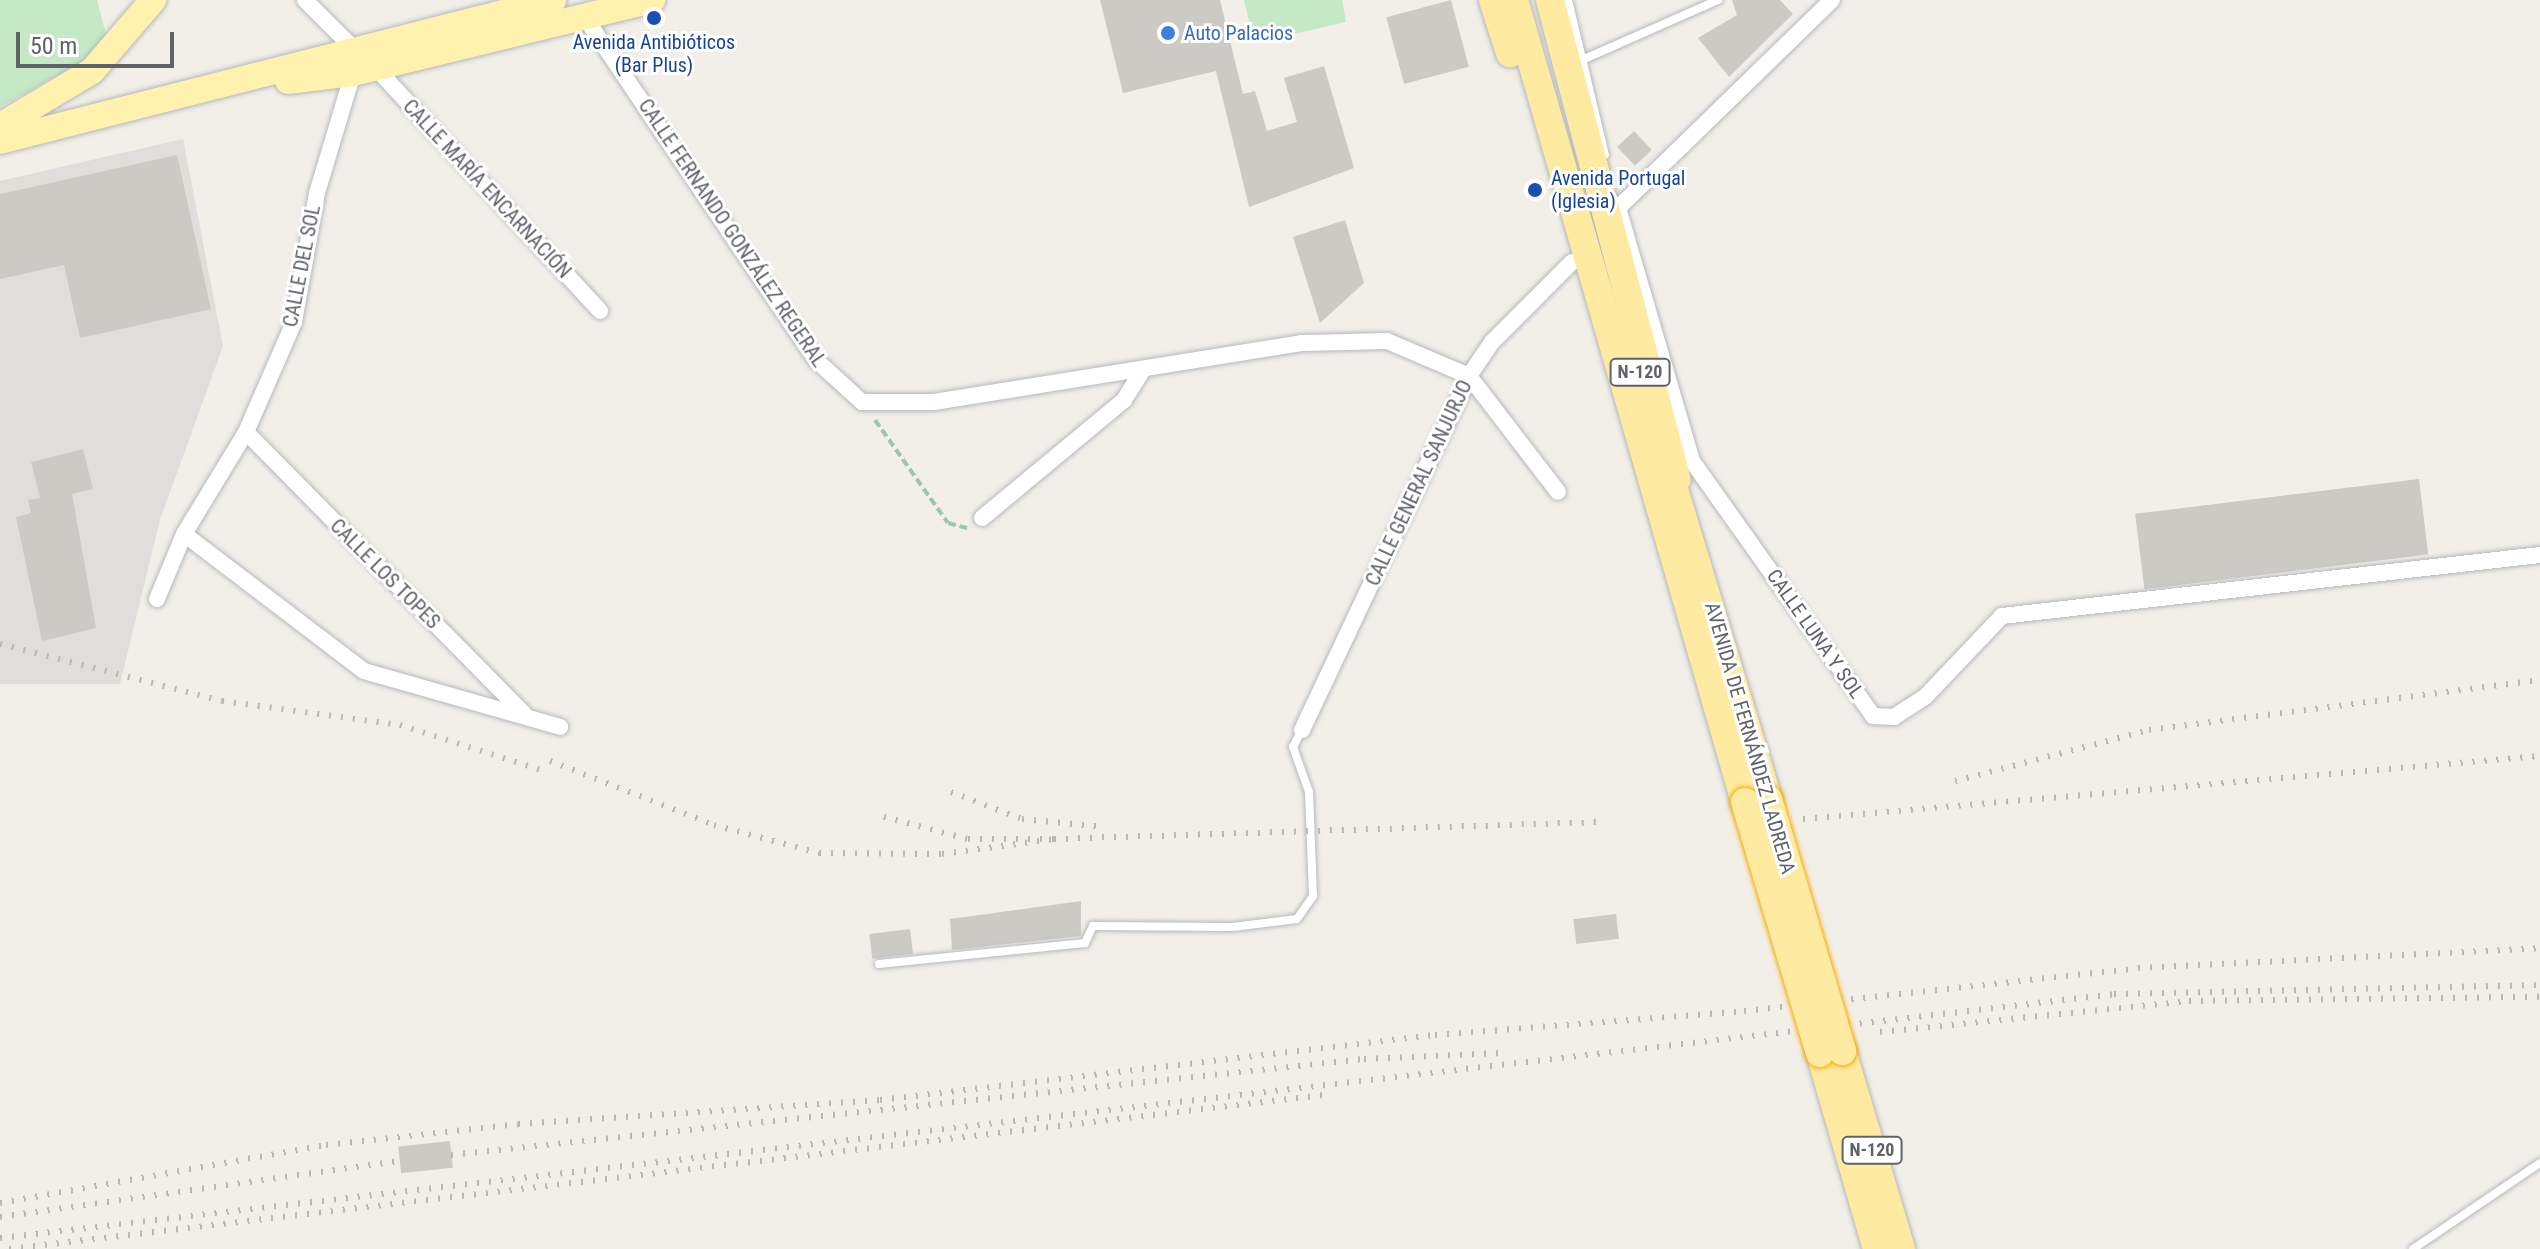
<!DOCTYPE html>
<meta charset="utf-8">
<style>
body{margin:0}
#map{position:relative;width:2540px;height:1249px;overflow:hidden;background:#f1efe8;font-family:"Roboto Condensed",sans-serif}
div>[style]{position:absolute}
.industrial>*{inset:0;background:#e0deda}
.green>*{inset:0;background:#c5e8c5}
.building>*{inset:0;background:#cccac5;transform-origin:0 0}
.path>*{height:4px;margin-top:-2px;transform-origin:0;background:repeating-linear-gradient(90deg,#9cc7a9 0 8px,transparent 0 12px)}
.roads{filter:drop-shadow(0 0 2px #b5b8bc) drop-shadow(0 0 2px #b5b8bc)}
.service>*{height:8px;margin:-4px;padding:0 4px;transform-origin:4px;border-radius:4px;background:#fff}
.minor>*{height:16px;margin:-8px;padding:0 8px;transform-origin:8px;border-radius:8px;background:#fff}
.primary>*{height:26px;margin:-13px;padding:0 13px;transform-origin:13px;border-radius:13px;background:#fff2af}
.trunk>*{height:28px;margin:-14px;padding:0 14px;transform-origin:14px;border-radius:14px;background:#feeaa1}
.rail>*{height:6px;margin-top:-3px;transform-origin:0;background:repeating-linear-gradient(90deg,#b6b7b8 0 2px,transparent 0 12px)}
.bridges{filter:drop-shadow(0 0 2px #f9ab00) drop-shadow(0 0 2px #f9ab00)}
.trunk-bridge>*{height:28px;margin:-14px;padding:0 14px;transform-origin:14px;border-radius:14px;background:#feeaa1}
.dots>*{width:22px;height:22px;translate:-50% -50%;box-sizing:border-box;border:4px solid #fff;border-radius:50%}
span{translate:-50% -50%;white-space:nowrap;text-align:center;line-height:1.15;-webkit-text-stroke:6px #fff;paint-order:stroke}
.shield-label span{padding:2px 6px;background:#fff;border:2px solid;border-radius:6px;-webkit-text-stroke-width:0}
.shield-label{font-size:18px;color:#5f6368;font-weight:700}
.shop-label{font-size:20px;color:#366cbe}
.left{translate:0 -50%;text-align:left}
.transit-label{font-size:20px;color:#164399}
.street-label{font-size:20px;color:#5f6368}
.scale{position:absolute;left:16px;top:32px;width:158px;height:36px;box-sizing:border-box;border:4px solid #5f6368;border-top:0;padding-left:10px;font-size:24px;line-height:28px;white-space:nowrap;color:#5f6368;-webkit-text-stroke:6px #fff;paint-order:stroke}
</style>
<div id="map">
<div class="industrial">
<i style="clip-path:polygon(183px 139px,223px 346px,160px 520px,120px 684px,0 684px,0 181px)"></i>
</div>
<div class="green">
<i style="clip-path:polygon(0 0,97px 0,106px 34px,85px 60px,0 107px)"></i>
<i style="clip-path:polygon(1244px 0,1342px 0,1346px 22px,1254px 43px)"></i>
</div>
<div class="building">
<i style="clip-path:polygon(1100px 0,1220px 0,1243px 94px,1255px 91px,1267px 131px,1297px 122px,1284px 78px,1324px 66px,1354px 168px,1249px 207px,1216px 71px,1123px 93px)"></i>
<i style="left:1451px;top:0;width:69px;height:67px;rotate:75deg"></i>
<i style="clip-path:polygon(1732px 0,1780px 0,1793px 14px,1729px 77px,1698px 38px,1737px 15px)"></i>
<i style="left:1634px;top:131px;width:26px;height:23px;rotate:47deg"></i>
<i style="clip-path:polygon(177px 155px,211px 309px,80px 338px,64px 265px,0 279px,0 194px)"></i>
<i style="clip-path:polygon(1345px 220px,1364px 283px,1320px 323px,1293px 237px)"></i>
<i style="clip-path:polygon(83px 449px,93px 489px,72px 494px,96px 628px,42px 641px,16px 517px,31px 513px,28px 500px,40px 498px,31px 462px)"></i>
<i style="left:2419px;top:479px;width:76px;height:286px;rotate:83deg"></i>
<i style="clip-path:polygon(1081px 901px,1081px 936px,952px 950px,950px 919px)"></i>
<i style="left:1616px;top:914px;width:25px;height:43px;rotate:83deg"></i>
<i style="left:910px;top:929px;width:25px;height:41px;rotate:83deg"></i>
<i style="left:450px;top:1141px;width:27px;height:52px;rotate:84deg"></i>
</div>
<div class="path">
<i style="left:875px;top:420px;width:126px;rotate:54.7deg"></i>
<i style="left:948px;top:523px;width:20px;rotate:15deg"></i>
</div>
<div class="roads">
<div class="service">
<i style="left:1568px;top:0;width:159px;rotate:76.6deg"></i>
<i style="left:1582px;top:60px;width:149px;rotate:-23.8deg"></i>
<i style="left:879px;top:964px;width:207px;rotate:-5.8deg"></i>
<i style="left:1085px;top:943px;width:19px;rotate:-65deg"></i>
<i style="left:1093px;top:926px;width:140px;rotate:0.4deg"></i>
<i style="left:1233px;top:927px;width:64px;rotate:-7.1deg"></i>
<i style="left:1297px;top:919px;width:28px;rotate:-55deg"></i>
<i style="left:1313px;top:896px;width:104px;rotate:-92.2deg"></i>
<i style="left:1309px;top:792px;width:48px;rotate:-109.6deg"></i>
<i style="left:1293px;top:747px;width:19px;rotate:-62deg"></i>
<i style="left:2413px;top:1249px;width:153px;rotate:-34.1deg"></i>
</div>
<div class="minor">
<i style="left:305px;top:0;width:68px;rotate:45deg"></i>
<i style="left:1832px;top:0;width:298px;rotate:135.8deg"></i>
<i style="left:1618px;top:208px;width:264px;rotate:73.7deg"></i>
<i style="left:1692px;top:461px;width:313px;rotate:54.6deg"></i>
<i style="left:1873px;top:716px;width:21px;rotate:3deg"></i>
<i style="left:1894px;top:717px;width:38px;rotate:-33deg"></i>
<i style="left:1926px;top:696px;width:110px;rotate:-46.5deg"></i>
<i style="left:2002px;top:616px;width:541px;rotate:-6.47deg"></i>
<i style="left:584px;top:16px;width:416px;rotate:56deg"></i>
<i style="left:817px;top:361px;width:61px;rotate:42.3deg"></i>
<i style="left:862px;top:402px;width:72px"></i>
<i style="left:934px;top:402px;width:372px;rotate:-9.1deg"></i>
<i style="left:1301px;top:343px;width:86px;rotate:-1.3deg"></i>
<i style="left:1387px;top:341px;width:89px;rotate:23.1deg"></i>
<i style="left:1469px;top:376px;width:146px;rotate:52.5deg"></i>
<i style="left:375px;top:67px;width:332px;rotate:47.3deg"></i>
<i style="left:246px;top:432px;width:396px;rotate:45.4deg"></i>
<i style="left:982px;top:518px;width:185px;rotate:-39.7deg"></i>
<i style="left:1124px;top:400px;width:34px;rotate:-58deg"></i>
<i style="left:184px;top:534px;width:226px;rotate:37.3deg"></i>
<i style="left:364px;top:671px;width:204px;rotate:15.9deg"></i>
<i style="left:157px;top:599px;width:70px;rotate:-67.4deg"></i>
<i style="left:184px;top:534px;width:119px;rotate:-58.7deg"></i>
<i style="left:246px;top:432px;width:120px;rotate:-66.4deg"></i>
<i style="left:294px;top:322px;width:131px;rotate:-79.9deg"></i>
<i style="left:317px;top:193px;width:125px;rotate:-73.3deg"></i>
<i style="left:1302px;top:730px;width:391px;rotate:-64.7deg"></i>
<i style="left:1469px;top:376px;width:41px;rotate:-55.9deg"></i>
<i style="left:1492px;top:342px;width:113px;rotate:-45deg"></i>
</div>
<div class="primary">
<i style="left:288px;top:81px;width:65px;rotate:-7deg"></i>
<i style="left:353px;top:73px;width:308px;rotate:-13.7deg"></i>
<i style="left:0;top:126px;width:107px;rotate:-30.9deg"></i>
<i style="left:92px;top:71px;width:94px;rotate:-49.3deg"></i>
<i style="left:0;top:141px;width:571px;rotate:-14.3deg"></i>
</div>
<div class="trunk">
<i style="left:1493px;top:0;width:56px;rotate:72.2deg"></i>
<i style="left:1514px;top:0;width:835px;rotate:73.93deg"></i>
<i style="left:1550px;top:0;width:496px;rotate:75.2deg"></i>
<i style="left:1666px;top:463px;width:351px;rotate:73.1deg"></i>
<i style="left:1842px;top:1051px;width:207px;rotate:73.4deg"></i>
<i style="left:1820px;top:1053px;width:204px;rotate:73.8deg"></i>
</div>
</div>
<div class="rail">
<i style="left:0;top:644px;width:229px;rotate:14.4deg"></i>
<i style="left:222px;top:701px;width:180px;rotate:7.7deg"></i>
<i style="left:400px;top:725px;width:151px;rotate:17.7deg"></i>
<i style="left:550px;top:761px;width:176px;rotate:21.3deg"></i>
<i style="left:714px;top:825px;width:109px;rotate:14.9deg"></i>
<i style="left:819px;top:853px;width:123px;rotate:0.5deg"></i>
<i style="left:942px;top:854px;width:113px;rotate:-7.6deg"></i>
<i style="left:1054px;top:839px;width:87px;rotate:180deg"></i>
<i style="left:967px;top:839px;width:89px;rotate:-165deg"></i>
<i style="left:1955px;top:781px;width:201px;rotate:-14.7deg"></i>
<i style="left:2149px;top:730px;width:394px;rotate:-7.3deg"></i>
<i style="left:951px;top:792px;width:76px;rotate:20.8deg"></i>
<i style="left:1022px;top:819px;width:83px;rotate:5.5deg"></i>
<i style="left:1803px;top:819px;width:740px;rotate:-4.89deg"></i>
<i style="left:1054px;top:839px;width:548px;rotate:-1.78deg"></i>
<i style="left:1880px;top:1032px;width:311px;rotate:-5.7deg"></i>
<i style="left:2189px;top:1001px;width:351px;rotate:-0.7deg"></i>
<i style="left:451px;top:1155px;width:918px;rotate:-6deg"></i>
<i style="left:1364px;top:1059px;width:138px;rotate:-2.5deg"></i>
<i style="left:0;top:1203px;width:331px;rotate:-10.1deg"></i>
<i style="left:326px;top:1145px;width:193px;rotate:-6.2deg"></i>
<i style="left:518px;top:1124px;width:363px;rotate:-3.8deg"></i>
<i style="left:880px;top:1100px;width:559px;rotate:-6.68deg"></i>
<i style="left:1435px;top:1035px;width:310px;rotate:-4.4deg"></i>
<i style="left:1744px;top:1011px;width:396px;rotate:-6.2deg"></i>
<i style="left:2138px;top:968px;width:402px;rotate:-2.8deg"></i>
<i style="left:0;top:1217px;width:403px;rotate:-8deg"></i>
<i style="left:0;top:1238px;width:2128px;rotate:-6.58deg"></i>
<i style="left:2114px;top:994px;width:426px;rotate:-1.2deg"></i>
<i style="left:9px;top:1249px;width:1324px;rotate:-6.68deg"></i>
</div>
<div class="bridges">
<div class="trunk-bridge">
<i style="left:1768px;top:799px;width:263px;rotate:73.6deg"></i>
<i style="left:1745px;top:802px;width:262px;rotate:73.4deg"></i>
</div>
</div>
<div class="dots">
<i style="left:654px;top:18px;background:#1a4fb4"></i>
<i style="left:1168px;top:33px;background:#3f7fe0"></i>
<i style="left:1535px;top:190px;background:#1a4fb4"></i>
</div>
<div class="shield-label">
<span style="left:1640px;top:372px">N-120</span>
<span style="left:1872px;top:1150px">N-120</span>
</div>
<div class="shop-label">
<span class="left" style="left:1184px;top:33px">Auto Palacios</span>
</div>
<div class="transit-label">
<span style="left:654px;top:54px">Avenida Antibióticos<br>(Bar Plus)</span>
<span class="left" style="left:1551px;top:190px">Avenida Portugal<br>(Iglesia)</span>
</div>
<div class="street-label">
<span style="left:487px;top:189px;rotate:47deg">CALLE MARÍA ENCARNACIÓN</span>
<span style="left:732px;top:233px;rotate:56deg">CALLE FERNANDO GONZÁLEZ REGERAL</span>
<span style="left:302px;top:266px;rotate:-79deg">CALLE DEL SOL</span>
<span style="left:1419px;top:483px;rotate:-65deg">CALLE GENERAL SANJURJO</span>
<span style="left:385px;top:574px;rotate:45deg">CALLE LOS TOPES</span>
<span style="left:1815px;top:634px;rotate:55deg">CALLE LUNA Y SOL</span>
<span style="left:1750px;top:738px;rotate:74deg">AVENIDA DE FERNÁNDEZ LADREDA</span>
</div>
<div class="scale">50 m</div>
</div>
